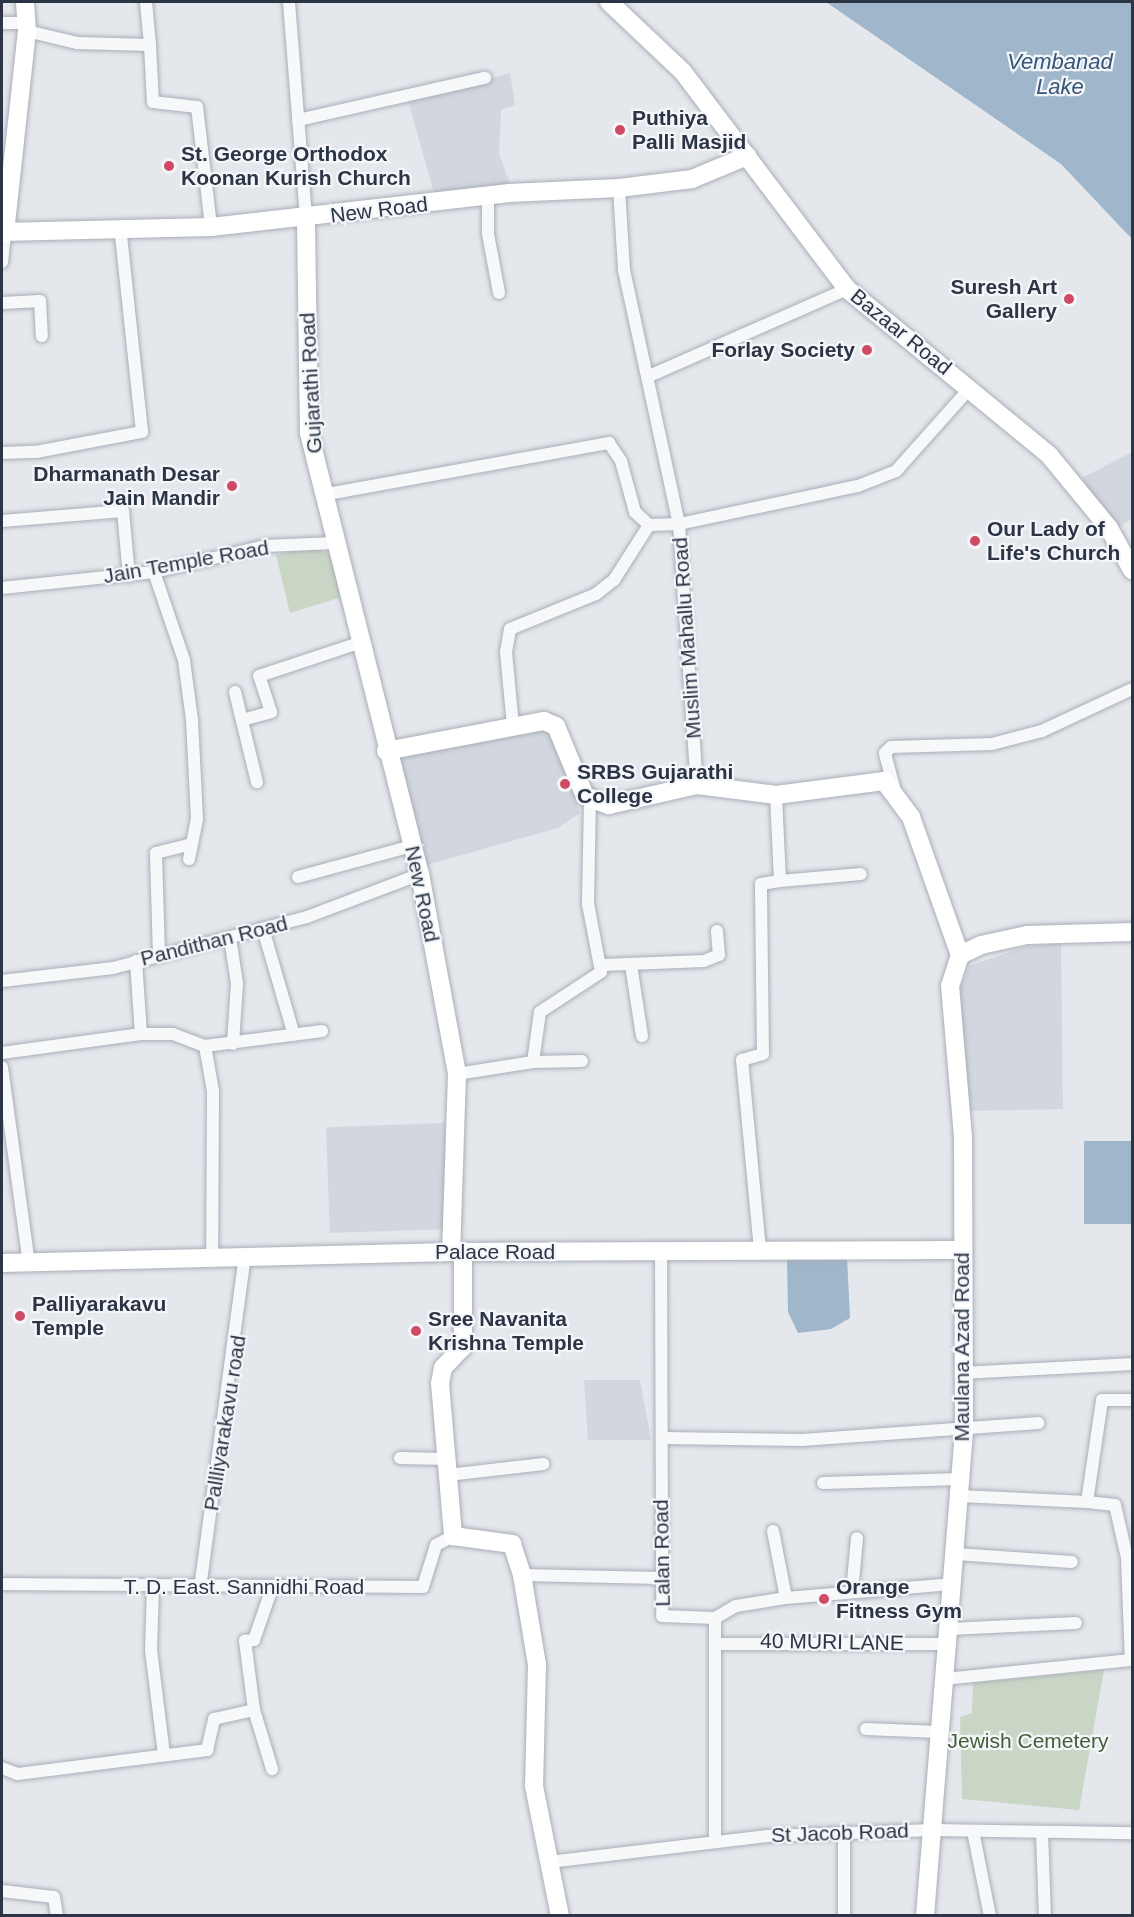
<!DOCTYPE html>
<style>
body{margin:0}
#map{position:relative;width:1134px;height:1917px;overflow:hidden;background:#e4e7ec;font-family:Arial,sans-serif}
div>[style]{position:absolute}
.built>*{inset:0;background:#d2d6de;transform-origin:0 0}
.green>*{inset:0;background:#cad6c5}
.water>*{inset:0;background:#9fb6cb;transform-origin:0 0}
.roads{filter:drop-shadow(0 0 2px #a9aeb7) drop-shadow(0 0 2px #a9aeb7)}
.street>*{height:12px;margin:-6px;padding:0 6px;transform-origin:6px;border-radius:6px;background:#f7f8fa}
.secondary>*{height:18px;margin:-9px;padding:0 9px;transform-origin:9px;border-radius:9px;background:#fff}
.dots>*{width:16px;height:16px;translate:-50% -50%;box-sizing:border-box;border:3px solid #f4f6f9;border-radius:50%}
span{translate:-50% -50%;white-space:nowrap;text-align:center;line-height:1.15;-webkit-text-stroke:4.5px #f4f6f9;paint-order:stroke}
.poi-label{font-size:21px;color:#2b3545;font-weight:700}
.left{translate:0 -50%;text-align:left}
.right{translate:-100% -50%;text-align:right}
.street-label{font-size:21px;color:#2b3545}
.park-label{font-size:21px;color:#416038}
.water-label{font-size:22px;color:#355579;font-style:italic}
.frame{position:absolute;inset:0;border:3px solid #2b3545;pointer-events:none}
</style>
<div id="map">
<div class="built">
<i style="clip-path:polygon(510px 73px,515px 105px,501px 110px,499px 154px,510px 183px,435px 196px,408px 101px)"></i>
<i style="clip-path:polygon(1132px 452px,1132px 519px,1114px 530px,1082px 478px)"></i>
<i style="clip-path:polygon(550px 729px,580px 813px,558px 828px,423px 866px,394px 759px)"></i>
<i style="clip-path:polygon(1061px 943px,1063px 1109px,965px 1111px,960px 989px,969px 966px,1024px 947px)"></i>
<i style="left:445px;top:1123px;width:106px;height:119px;rotate:88deg"></i>
<i style="clip-path:polygon(584px 1380px,640px 1380px,651px 1440px,588px 1440px)"></i>
</div>
<div class="green">
<i style="clip-path:polygon(309px 547px,330px 554px,345px 596px,290px 613px,276px 555px)"></i>
<i style="clip-path:polygon(1104px 1670px,1079px 1810px,962px 1799px,960px 1717px,972px 1713px,973px 1683px)"></i>
</div>
<div class="water">
<i style="clip-path:polygon(826px 2px,1132px 2px,1132px 239px,1061px 164px)"></i>
<i style="left:1084px;top:1141px;width:48px;height:83px"></i>
<i style="clip-path:polygon(787px 1257px,847px 1257px,850px 1318px,831px 1329px,798px 1333px,788px 1312px)"></i>
</div>
<div class="roads">
<div class="street">
<i style="left:146px;top:2px;width:43px;rotate:84.7deg"></i>
<i style="left:289px;top:2px;width:219px;rotate:85.5deg"></i>
<i style="left:2px;top:23px;width:24px"></i>
<i style="left:27px;top:31px;width:51px;rotate:13.5deg"></i>
<i style="left:77px;top:43px;width:73px;rotate:1.6deg"></i>
<i style="left:150px;top:45px;width:57px;rotate:87deg"></i>
<i style="left:153px;top:102px;width:44px;rotate:6.5deg"></i>
<i style="left:197px;top:107px;width:121px;rotate:83.3deg"></i>
<i style="left:298px;top:120px;width:192px;rotate:-12.7deg"></i>
<i style="left:619px;top:188px;width:82px;rotate:86.5deg"></i>
<i style="left:624px;top:270px;width:260px;rotate:77.8deg"></i>
<i style="left:679px;top:524px;width:262px;rotate:86.1deg"></i>
<i style="left:488px;top:196px;width:38px;rotate:90deg"></i>
<i style="left:488px;top:234px;width:60px;rotate:79.4deg"></i>
<i style="left:2px;top:262px;width:29px;rotate:-84deg"></i>
<i style="left:2px;top:303px;width:38px;rotate:-3deg"></i>
<i style="left:40px;top:301px;width:35px;rotate:87deg"></i>
<i style="left:649px;top:376px;width:216px;rotate:-23.7deg"></i>
<i style="left:2px;top:453px;width:34px;rotate:-2deg"></i>
<i style="left:36px;top:452px;width:108px;rotate:-10.7deg"></i>
<i style="left:142px;top:432px;width:206px;rotate:-96.1deg"></i>
<i style="left:322px;top:495px;width:292px;rotate:-10.3deg"></i>
<i style="left:609px;top:443px;width:22px;rotate:56deg"></i>
<i style="left:621px;top:461px;width:53px;rotate:74.6deg"></i>
<i style="left:635px;top:512px;width:19px;rotate:43deg"></i>
<i style="left:649px;top:525px;width:30px;rotate:-2deg"></i>
<i style="left:679px;top:524px;width:183px;rotate:-12deg"></i>
<i style="left:858px;top:486px;width:41px;rotate:-21.5deg"></i>
<i style="left:896px;top:471px;width:110px;rotate:-48.3deg"></i>
<i style="left:2px;top:521px;width:121px;rotate:-4.7deg"></i>
<i style="left:123px;top:511px;width:65px;rotate:84.7deg"></i>
<i style="left:154px;top:572px;width:93px;rotate:71.2deg"></i>
<i style="left:184px;top:660px;width:61px;rotate:82.4deg"></i>
<i style="left:192px;top:720px;width:99px;rotate:87.1deg"></i>
<i style="left:197px;top:819px;width:41px;rotate:101.3deg"></i>
<i style="left:2px;top:588px;width:153px;rotate:-6deg"></i>
<i style="left:154px;top:572px;width:114px;rotate:-13.2deg"></i>
<i style="left:265px;top:546px;width:70px;rotate:-2.5deg"></i>
<i style="left:235px;top:692px;width:93px;rotate:76.3deg"></i>
<i style="left:242px;top:720px;width:30px;rotate:-15deg"></i>
<i style="left:271px;top:712px;width:38px;rotate:-108deg"></i>
<i style="left:259px;top:676px;width:108px;rotate:-18.3deg"></i>
<i style="left:513px;top:726px;width:74px;rotate:-95.4deg"></i>
<i style="left:506px;top:652px;width:23px;rotate:-80deg"></i>
<i style="left:510px;top:629px;width:93px;rotate:-22.1deg"></i>
<i style="left:596px;top:594px;width:23px;rotate:-38deg"></i>
<i style="left:614px;top:580px;width:65px;rotate:-57.5deg"></i>
<i style="left:895px;top:791px;width:39px;rotate:-105deg"></i>
<i style="left:885px;top:753px;width:8px;rotate:-45deg"></i>
<i style="left:891px;top:747px;width:101px;rotate:-1.7deg"></i>
<i style="left:992px;top:744px;width:52px;rotate:-14.6deg"></i>
<i style="left:1042px;top:731px;width:99px;rotate:-25deg"></i>
<i style="left:298px;top:877px;width:118px;rotate:-15.2deg"></i>
<i style="left:780px;top:881px;width:81px;rotate:-4.9deg"></i>
<i style="left:263px;top:929px;width:110px;rotate:73.7deg"></i>
<i style="left:230px;top:938px;width:46px;rotate:81.2deg"></i>
<i style="left:237px;top:983px;width:61px;rotate:93.8deg"></i>
<i style="left:159px;top:956px;width:103px;rotate:-91.7deg"></i>
<i style="left:156px;top:853px;width:36px;rotate:-14deg"></i>
<i style="left:136px;top:961px;width:73px;rotate:86.1deg"></i>
<i style="left:603px;top:965px;width:101px;rotate:-2.3deg"></i>
<i style="left:704px;top:961px;width:16px;rotate:-22deg"></i>
<i style="left:719px;top:955px;width:24px;rotate:-95deg"></i>
<i style="left:631px;top:965px;width:72px;rotate:81.2deg"></i>
<i style="left:2px;top:981px;width:112px;rotate:-6.7deg"></i>
<i style="left:113px;top:968px;width:79px;rotate:-14.7deg"></i>
<i style="left:189px;top:948px;width:122px;rotate:-14.7deg"></i>
<i style="left:307px;top:917px;width:121px;rotate:-20.8deg"></i>
<i style="left:205px;top:1046px;width:118px;rotate:-7.3deg"></i>
<i style="left:2px;top:1053px;width:140px;rotate:-7.8deg"></i>
<i style="left:141px;top:1034px;width:32px"></i>
<i style="left:173px;top:1034px;width:34px;rotate:21deg"></i>
<i style="left:205px;top:1046px;width:46px;rotate:79.9deg"></i>
<i style="left:213px;top:1091px;width:167px;rotate:90.3deg"></i>
<i style="left:533px;top:1062px;width:49px;rotate:-1.2deg"></i>
<i style="left:2px;top:1067px;width:198px;rotate:82.2deg"></i>
<i style="left:457px;top:1074px;width:77px;rotate:-9deg"></i>
<i style="left:533px;top:1062px;width:50px;rotate:-82deg"></i>
<i style="left:540px;top:1012px;width:73px;rotate:-33.3deg"></i>
<i style="left:601px;top:972px;width:69px;rotate:-100.8deg"></i>
<i style="left:588px;top:904px;width:104px;rotate:-88.9deg"></i>
<i style="left:760px;top:1250px;width:191px;rotate:-95.4deg"></i>
<i style="left:742px;top:1060px;width:22px;rotate:-16deg"></i>
<i style="left:763px;top:1054px;width:170px;rotate:-90.7deg"></i>
<i style="left:761px;top:884px;width:19px;rotate:-9deg"></i>
<i style="left:780px;top:881px;width:86px;rotate:-92.7deg"></i>
<i style="left:661px;top:1251px;width:365px;rotate:89.8deg"></i>
<i style="left:662px;top:1616px;width:53px;rotate:2.2deg"></i>
<i style="left:715px;top:1618px;width:221px;rotate:90deg"></i>
<i style="left:963px;top:1373px;width:169px;rotate:-3deg"></i>
<i style="left:662px;top:1438px;width:140px;rotate:0.8deg"></i>
<i style="left:802px;top:1440px;width:237px;rotate:-4.1deg"></i>
<i style="left:400px;top:1458px;width:47px;rotate:1.2deg"></i>
<i style="left:448px;top:1475px;width:96px;rotate:-6.6deg"></i>
<i style="left:823px;top:1483px;width:138px;rotate:-1.7deg"></i>
<i style="left:960px;top:1496px;width:127px;rotate:2.7deg"></i>
<i style="left:1087px;top:1502px;width:103px;rotate:-81.6deg"></i>
<i style="left:1102px;top:1400px;width:30px"></i>
<i style="left:1087px;top:1502px;width:28px;rotate:6deg"></i>
<i style="left:1115px;top:1505px;width:54px;rotate:77.2deg"></i>
<i style="left:1127px;top:1558px;width:102px;rotate:87.8deg"></i>
<i style="left:773px;top:1531px;width:68px;rotate:79deg"></i>
<i style="left:956px;top:1554px;width:116px;rotate:3.9deg"></i>
<i style="left:522px;top:1575px;width:138px;rotate:1.2deg"></i>
<i style="left:2px;top:1584px;width:421px;rotate:0.4deg"></i>
<i style="left:423px;top:1587px;width:44px;rotate:-72.8deg"></i>
<i style="left:436px;top:1545px;width:19px;rotate:-28deg"></i>
<i style="left:153px;top:1587px;width:63px;rotate:91.8deg"></i>
<i style="left:151px;top:1650px;width:106px;rotate:82.9deg"></i>
<i style="left:200px;top:1588px;width:334px;rotate:-82.3deg"></i>
<i style="left:852px;top:1592px;width:54px;rotate:-84.7deg"></i>
<i style="left:715px;top:1618px;width:24px;rotate:-30deg"></i>
<i style="left:736px;top:1606px;width:51px;rotate:-9.1deg"></i>
<i style="left:786px;top:1598px;width:169px;rotate:-4.8deg"></i>
<i style="left:949px;top:1629px;width:127px;rotate:-2.7deg"></i>
<i style="left:715px;top:1644px;width:233px"></i>
<i style="left:944px;top:1679px;width:189px;rotate:-5.8deg"></i>
<i style="left:254px;top:1710px;width:62px;rotate:73deg"></i>
<i style="left:866px;top:1729px;width:73px;rotate:2.4deg"></i>
<i style="left:2px;top:1768px;width:17px;rotate:21deg"></i>
<i style="left:18px;top:1774px;width:191px;rotate:-7.2deg"></i>
<i style="left:207px;top:1750px;width:32px;rotate:-77deg"></i>
<i style="left:214px;top:1719px;width:41px;rotate:-12.7deg"></i>
<i style="left:254px;top:1710px;width:70px;rotate:-97.4deg"></i>
<i style="left:245px;top:1641px;width:9px;rotate:-6deg"></i>
<i style="left:254px;top:1640px;width:55px;rotate:-70.9deg"></i>
<i style="left:973px;top:1831px;width:87px;rotate:78.7deg"></i>
<i style="left:1042px;top:1832px;width:84px;rotate:88deg"></i>
<i style="left:844px;top:1833px;width:83px;rotate:90deg"></i>
<i style="left:549px;top:1862px;width:220px;rotate:-6.8deg"></i>
<i style="left:767px;top:1836px;width:166px;rotate:-2.1deg"></i>
<i style="left:933px;top:1830px;width:199px;rotate:0.9deg"></i>
<i style="left:2px;top:1891px;width:52px;rotate:6.6deg"></i>
<i style="left:54px;top:1897px;width:19px;rotate:81deg"></i>
</div>
<div class="secondary">
<i style="left:609px;top:2px;width:102px;rotate:43.4deg"></i>
<i style="left:683px;top:72px;width:272px;rotate:52.9deg"></i>
<i style="left:847px;top:289px;width:261px;rotate:39.4deg"></i>
<i style="left:1049px;top:455px;width:94px;rotate:50.6deg"></i>
<i style="left:1109px;top:528px;width:48px;rotate:61.3deg"></i>
<i style="left:306px;top:220px;width:213px;rotate:89.2deg"></i>
<i style="left:309px;top:433px;width:455px;rotate:75.9deg"></i>
<i style="left:420px;top:874px;width:203px;rotate:79.5deg"></i>
<i style="left:457px;top:1074px;width:178px;rotate:91.9deg"></i>
<i style="left:2px;top:232px;width:209px;rotate:-1.4deg"></i>
<i style="left:211px;top:227px;width:300px;rotate:-6.5deg"></i>
<i style="left:509px;top:193px;width:110px;rotate:-2.6deg"></i>
<i style="left:619px;top:188px;width:74px;rotate:-7deg"></i>
<i style="left:692px;top:179px;width:60px;rotate:-22.7deg"></i>
<i style="left:5px;top:233px;width:203px;rotate:-83.8deg"></i>
<i style="left:27px;top:31px;width:29px;rotate:-94deg"></i>
<i style="left:386px;top:751px;width:161px;rotate:-10.8deg"></i>
<i style="left:544px;top:721px;width:13px;rotate:23deg"></i>
<i style="left:556px;top:726px;width:76px;rotate:67.5deg"></i>
<i style="left:585px;top:796px;width:26px;rotate:21deg"></i>
<i style="left:609px;top:805px;width:90px;rotate:-12.8deg"></i>
<i style="left:697px;top:785px;width:80px;rotate:7.2deg"></i>
<i style="left:776px;top:795px;width:109px;rotate:-7.4deg"></i>
<i style="left:884px;top:781px;width:45px;rotate:53.1deg"></i>
<i style="left:911px;top:817px;width:146px;rotate:70.5deg"></i>
<i style="left:463px;top:1253px;width:94px;rotate:90deg"></i>
<i style="left:463px;top:1347px;width:29px;rotate:134deg"></i>
<i style="left:443px;top:1368px;width:15px;rotate:101deg"></i>
<i style="left:440px;top:1383px;width:154px;rotate:85.1deg"></i>
<i style="left:453px;top:1536px;width:60px;rotate:7.7deg"></i>
<i style="left:512px;top:1544px;width:33px;rotate:72deg"></i>
<i style="left:522px;top:1575px;width:91px;rotate:80.5deg"></i>
<i style="left:537px;top:1665px;width:121px;rotate:91.4deg"></i>
<i style="left:534px;top:1786px;width:133px;rotate:78.7deg"></i>
<i style="left:2px;top:1263px;width:449px;rotate:-1.4deg"></i>
<i style="left:451px;top:1252px;width:510px;rotate:-0.22deg"></i>
<i style="left:925px;top:1916px;width:487px;rotate:-85.4deg"></i>
<i style="left:964px;top:1431px;width:294px;rotate:-90.2deg"></i>
<i style="left:963px;top:1137px;width:152px;rotate:-94.9deg"></i>
<i style="left:950px;top:986px;width:33px;rotate:-72deg"></i>
<i style="left:960px;top:955px;width:23px;rotate:-25deg"></i>
<i style="left:981px;top:945px;width:47px;rotate:-12.3deg"></i>
<i style="left:1027px;top:935px;width:105px;rotate:-1.6deg"></i>
</div>
</div>
<div class="dots">
<i style="left:620px;top:130px;background:#cf4a63"></i>
<i style="left:169px;top:166px;background:#cf4a63"></i>
<i style="left:1069px;top:299px;background:#cf4a63"></i>
<i style="left:867px;top:350px;background:#cf4a63"></i>
<i style="left:232px;top:486px;background:#cf4a63"></i>
<i style="left:975px;top:541px;background:#cf4a63"></i>
<i style="left:565px;top:784px;background:#cf4a63"></i>
<i style="left:20px;top:1316px;background:#cf4a63"></i>
<i style="left:416px;top:1331px;background:#cf4a63"></i>
<i style="left:824px;top:1599px;background:#cf4a63"></i>
</div>
<div class="poi-label">
<span class="left" style="left:632px;top:130px">Puthiya<br>Palli Masjid</span>
<span class="left" style="left:181px;top:166px">St. George Orthodox<br>Koonan Kurish Church</span>
<span class="right" style="left:1057px;top:299px">Suresh Art<br>Gallery</span>
<span class="right" style="left:855px;top:350px">Forlay Society</span>
<span class="right" style="left:220px;top:486px">Dharmanath Desar<br>Jain Mandir</span>
<span class="left" style="left:987px;top:541px">Our Lady of<br>Life's Church</span>
<span class="left" style="left:577px;top:784px">SRBS Gujarathi<br>College</span>
<span class="left" style="left:32px;top:1316px">Palliyarakavu<br>Temple</span>
<span class="left" style="left:428px;top:1331px">Sree Navanita<br>Krishna Temple</span>
<span class="left" style="left:836px;top:1599px">Orange<br>Fitness Gym</span>
</div>
<div class="street-label">
<span style="left:379px;top:210px;rotate:-7deg">New Road</span>
<span style="left:901px;top:332px;rotate:39deg">Bazaar Road</span>
<span style="left:311px;top:383px;rotate:-93deg">Gujarathi Road</span>
<span style="left:186px;top:562px;rotate:-10deg">Jain Temple Road</span>
<span style="left:687px;top:638px;rotate:-94deg">Muslim Mahallu Road</span>
<span style="left:422px;top:894px;rotate:78deg">New Road</span>
<span style="left:214px;top:941px;rotate:-14deg">Pandithan Road</span>
<span style="left:495px;top:1252px">Palace Road</span>
<span style="left:962px;top:1347px;rotate:-90deg">Maulana Azad Road</span>
<span style="left:225px;top:1423px;rotate:-81deg">Pallliyarakavu road</span>
<span style="left:662px;top:1553px;rotate:-91deg">Lalan Road</span>
<span style="left:244px;top:1587px">T. D. East. Sannidhi Road</span>
<span style="left:832px;top:1642px;rotate:1deg">40 MURI LANE</span>
<span style="left:840px;top:1833px;rotate:-2deg">St Jacob Road</span>
</div>
<div class="park-label">
<span style="left:1028px;top:1741px">Jewish Cemetery</span>
</div>
<div class="water-label">
<span style="left:1060px;top:74px">Vembanad<br>Lake</span>
</div>
<div class="frame"></div>
</div>
